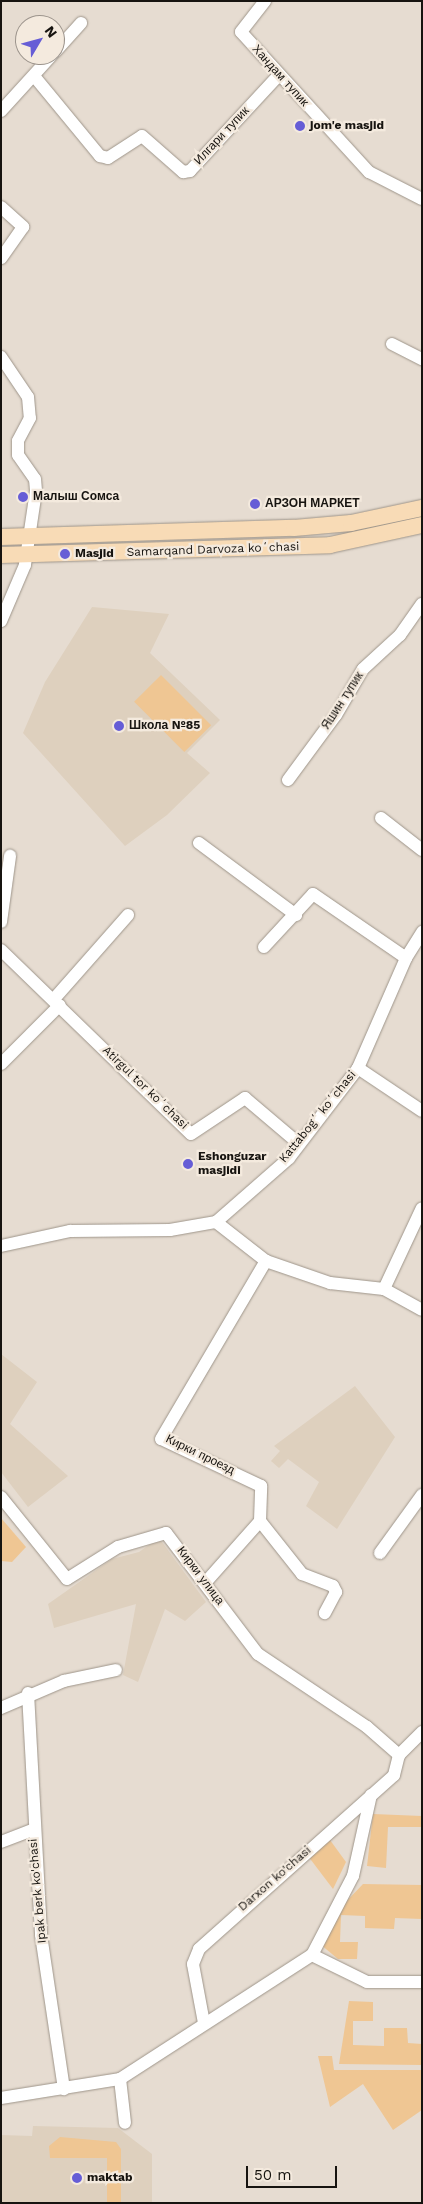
<!DOCTYPE html>
<meta charset="utf-8">
<style>
body{margin:0}
#map{position:relative;width:423px;height:2204px;overflow:hidden;background:#e6dcd1;font-family:"Work Sans",sans-serif}
div>[style]{position:absolute}
.built>*{inset:0;background:#ded0be}
.green>*{inset:0;background:#efc693;transform-origin:0 0}
.roads{filter:drop-shadow(0 0 1px #9e958a) drop-shadow(0 0 1px #9e958a)}
.minor>*{height:12px;margin:-6px;padding:0 6px;transform-origin:6px;border-radius:6px;background:#fff}
.major>*{height:16px;margin:-8px;padding:0 8px;transform-origin:8px;border-radius:8px;background:#f8dbb6}
.dots>*{width:14px;height:14px;translate:-50% -50%;box-sizing:border-box;border:2px solid #f4eade;border-radius:50%}
span{translate:-50% -50%;white-space:nowrap;text-align:center;line-height:1.15;-webkit-text-stroke:4.5px #f4eade;paint-order:stroke}
.street-label{font-size:12px;color:#171410}
.poi-label{font-size:12px;color:#171410;font-weight:700}
.left{translate:0 -50%;text-align:left}
.frame{position:absolute;inset:0;border:2px solid #171410;pointer-events:none}
.north{position:absolute;left:15px;top:15px;width:50px;height:50px;box-sizing:border-box;background:#f4eade;border:1px solid #9c948c;border-radius:50%;rotate:53deg;font-size:14px;font-weight:700;line-height:20px;text-align:center;color:#171410}
.north::after{content:'';display:block;margin:auto;width:18px;height:22px;background:#665dd6;clip-path:polygon(50% 0,100% 100%,50% 72%,0 100%)}
.scale{position:absolute;left:246px;top:2166px;width:91px;height:22px;box-sizing:border-box;border:2px solid #171410;border-top:0;padding-left:6px;font-size:15px;line-height:18px;white-space:nowrap;color:#171410;-webkit-text-stroke:4px #f4eade;paint-order:stroke}
</style>
<div id="map">
<div class="built">
<i style="clip-path:polygon(92px 607px,169px 614px,150px 653px,220px 720px,187px 753px,210px 773px,167px 815px,125px 846px,23px 733px,45px 682px)"></i>
<i style="clip-path:polygon(1px 1354px,37px 1382px,10px 1424px,68px 1476px,28px 1507px,1px 1472px)"></i>
<i style="clip-path:polygon(355px 1386px,395px 1437px,337px 1529px,306px 1506px,319px 1482px,288px 1459px,279px 1468px,271px 1461px,280px 1451px,274px 1446px)"></i>
<i style="clip-path:polygon(159px 1538px,206px 1602px,185px 1621px,165px 1609px,138px 1682px,123px 1675px,136px 1604px,54px 1628px,48px 1604px,112px 1559px,139px 1552px)"></i>
<i style="clip-path:polygon(33px 2126px,118px 2128px,152px 2154px,152px 2203px,1px 2203px,1px 2135px,32px 2136px)"></i>
</div>
<div class="green">
<i style="left:161px;top:675px;width:71px;height:38px;rotate:45deg"></i>
<i style="clip-path:polygon(1px 1518px,26px 1547px,12px 1562px,1px 1561px)"></i>
<i style="clip-path:polygon(373px 1814px,422px 1816px,422px 1827px,388px 1827px,386px 1868px,367px 1866px)"></i>
<i style="clip-path:polygon(330px 1840px,346px 1862px,333px 1889px,308px 1856px)"></i>
<i style="clip-path:polygon(363px 1884px,422px 1885px,422px 1919px,395px 1918px,394px 1929px,365px 1928px,365px 1916px,341px 1915px,340px 1942px,358px 1942px,357px 1959px,338px 1959px,320px 1944px,323px 1926px)"></i>
<i style="clip-path:polygon(349px 2001px,373px 2002px,373px 2021px,353px 2021px,353px 2045px,384px 2046px,384px 2028px,407px 2028px,408px 2043px,422px 2044px,422px 2065px,339px 2064px)"></i>
<i style="clip-path:polygon(318px 2056px,332px 2056px,334px 2070px,422px 2070px,422px 2110px,393px 2130px,363px 2084px,330px 2107px)"></i>
<i style="clip-path:polygon(60px 2137px,116px 2142px,121px 2149px,121px 2203px,107px 2203px,107px 2158px,50px 2158px,49px 2146px)"></i>
</div>
<div class="roads">
<div class="minor">
<i style="left:265px;top:1px;width:39px;rotate:128deg"></i>
<i style="left:241px;top:32px;width:190px;rotate:47.6deg"></i>
<i style="left:369px;top:172px;width:59px;rotate:27deg"></i>
<i style="left:55px;top:52px;width:39px;rotate:-48deg"></i>
<i style="left:34px;top:76px;width:104px;rotate:50.5deg"></i>
<i style="left:100px;top:156px;width:8px;rotate:14deg"></i>
<i style="left:108px;top:158px;width:40px;rotate:-32.9deg"></i>
<i style="left:142px;top:136px;width:55px;rotate:41.3deg"></i>
<i style="left:183px;top:172px;width:7px;rotate:-8deg"></i>
<i style="left:190px;top:171px;width:131px;rotate:-47.2deg"></i>
<i style="left:1px;top:111px;width:76px;rotate:-47.7deg"></i>
<i style="left:1px;top:207px;width:30px;rotate:42deg"></i>
<i style="left:23px;top:227px;width:38px;rotate:125deg"></i>
<i style="left:392px;top:344px;width:34px;rotate:27deg"></i>
<i style="left:1px;top:357px;width:48px;rotate:56deg"></i>
<i style="left:28px;top:397px;width:21px;rotate:85deg"></i>
<i style="left:30px;top:418px;width:26px;rotate:118deg"></i>
<i style="left:18px;top:441px;width:14px;rotate:90deg"></i>
<i style="left:18px;top:455px;width:29px;rotate:55deg"></i>
<i style="left:35px;top:479px;width:12px;rotate:85deg"></i>
<i style="left:36px;top:491px;width:75px;rotate:98.5deg"></i>
<i style="left:25px;top:565px;width:61px;rotate:113.2deg"></i>
<i style="left:288px;top:780px;width:81px;rotate:-53.6deg"></i>
<i style="left:336px;top:715px;width:53px;rotate:-59.6deg"></i>
<i style="left:363px;top:669px;width:50px;rotate:-42.6deg"></i>
<i style="left:400px;top:635px;width:38px;rotate:-55deg"></i>
<i style="left:381px;top:818px;width:52px;rotate:38deg"></i>
<i style="left:199px;top:843px;width:121px;rotate:36.6deg"></i>
<i style="left:1px;top:922px;width:67px;rotate:-82.2deg"></i>
<i style="left:264px;top:947px;width:72px;rotate:-47.2deg"></i>
<i style="left:313px;top:894px;width:113px;rotate:34.5deg"></i>
<i style="left:1px;top:950px;width:264px;rotate:44.1deg"></i>
<i style="left:191px;top:1134px;width:65px;rotate:-33.7deg"></i>
<i style="left:245px;top:1098px;width:70px;rotate:40.3deg"></i>
<i style="left:54px;top:999px;width:112px;rotate:-48.6deg"></i>
<i style="left:1px;top:1064px;width:83px;rotate:-45deg"></i>
<i style="left:358px;top:1068px;width:77px;rotate:33.9deg"></i>
<i style="left:216px;top:1222px;width:63px;rotate:38deg"></i>
<i style="left:266px;top:1261px;width:68px;rotate:19deg"></i>
<i style="left:330px;top:1283px;width:54px;rotate:6.3deg"></i>
<i style="left:384px;top:1289px;width:43px;rotate:28.9deg"></i>
<i style="left:1px;top:1246px;width:71px;rotate:-12.3deg"></i>
<i style="left:70px;top:1231px;width:100px;rotate:-0.6deg"></i>
<i style="left:170px;top:1230px;width:47px;rotate:-9.9deg"></i>
<i style="left:216px;top:1222px;width:97px;rotate:-41.2deg"></i>
<i style="left:289px;top:1158px;width:113px;rotate:-52.5deg"></i>
<i style="left:358px;top:1068px;width:120px;rotate:-66.4deg"></i>
<i style="left:406px;top:958px;width:31px;rotate:-58deg"></i>
<i style="left:384px;top:1289px;width:89px;rotate:-64.9deg"></i>
<i style="left:1px;top:1497px;width:105px;rotate:51.2deg"></i>
<i style="left:67px;top:1579px;width:60px;rotate:-32.1deg"></i>
<i style="left:118px;top:1547px;width:50px;rotate:-16.3deg"></i>
<i style="left:166px;top:1533px;width:152px;rotate:52.8deg"></i>
<i style="left:258px;top:1654px;width:131px;rotate:33.8deg"></i>
<i style="left:367px;top:1727px;width:43px;rotate:41.2deg"></i>
<i style="left:260px;top:1521px;width:68px;rotate:51.6deg"></i>
<i style="left:302px;top:1574px;width:33px;rotate:21deg"></i>
<i style="left:333px;top:1586px;width:7px;rotate:63deg"></i>
<i style="left:336px;top:1592px;width:24px;rotate:118deg"></i>
<i style="left:380px;top:1553px;width:72px;rotate:-54.1deg"></i>
<i style="left:205px;top:1583px;width:83px;rotate:-48.4deg"></i>
<i style="left:260px;top:1521px;width:35px;rotate:-88deg"></i>
<i style="left:261px;top:1486px;width:110px;rotate:-154.8deg"></i>
<i style="left:161px;top:1439px;width:207px;rotate:-59.5deg"></i>
<i style="left:28px;top:1693px;width:242px;rotate:86.9deg"></i>
<i style="left:41px;top:1935px;width:156px;rotate:81.5deg"></i>
<i style="left:1px;top:1708px;width:69px;rotate:-23.2deg"></i>
<i style="left:64px;top:1681px;width:53px;rotate:-11.9deg"></i>
<i style="left:399px;top:1755px;width:33px;rotate:-45deg"></i>
<i style="left:1px;top:1842px;width:33px;rotate:-21deg"></i>
<i style="left:312px;top:1955px;width:89px;rotate:-62.6deg"></i>
<i style="left:353px;top:1876px;width:83px;rotate:-77.5deg"></i>
<i style="left:312px;top:1955px;width:61px;rotate:26.1deg"></i>
<i style="left:367px;top:1982px;width:55px"></i>
<i style="left:204px;top:2023px;width:60px;rotate:-100.6deg"></i>
<i style="left:193px;top:1964px;width:16px;rotate:-68deg"></i>
<i style="left:199px;top:1949px;width:261px;rotate:-41.7deg"></i>
<i style="left:394px;top:1775px;width:21px;rotate:-76deg"></i>
<i style="left:120px;top:2079px;width:44px;rotate:83.5deg"></i>
<i style="left:1px;top:2098px;width:121px;rotate:-9.1deg"></i>
<i style="left:120px;top:2079px;width:229px;rotate:-32.9deg"></i>
</div>
<div class="major">
<i style="left:1px;top:537px;width:293px;rotate:-1.8deg"></i>
<i style="left:294px;top:528px;width:57px;rotate:-5deg"></i>
<i style="left:351px;top:523px;width:73px;rotate:-11.9deg"></i>
<i style="left:1px;top:555px;width:329px;rotate:-1.7deg"></i>
<i style="left:330px;top:545px;width:94px;rotate:-12.3deg"></i>
</div>
</div>
<div class="dots">
<i style="left:300px;top:126px;background:#665dd6"></i>
<i style="left:23px;top:497px;background:#665dd6"></i>
<i style="left:255px;top:504px;background:#665dd6"></i>
<i style="left:65px;top:554px;background:#665dd6"></i>
<i style="left:119px;top:726px;background:#665dd6"></i>
<i style="left:188px;top:1164px;background:#665dd6"></i>
<i style="left:77px;top:2178px;background:#665dd6"></i>
</div>
<div class="street-label">
<span style="left:280px;top:76px;rotate:48deg">Хандам тупик</span>
<span style="left:222px;top:136px;rotate:-47deg">Илгари тупик</span>
<span style="left:213px;top:550px;rotate:-2deg">Samarqand Darvoza koʻchasi</span>
<span style="left:343px;top:701px;rotate:-57deg">Яшин тупик</span>
<span style="left:145px;top:1088px;rotate:44deg">Atirgul tor koʻchasi</span>
<span style="left:318px;top:1117px;rotate:-51deg">Kattabogʻ koʻchasi</span>
<span style="left:200px;top:1455px;rotate:26deg">Кирки проезд</span>
<span style="left:200px;top:1576px;rotate:53deg">Кирки улица</span>
<span style="left:275px;top:1879px;rotate:-41deg">Darxon ko'chasi</span>
<span style="left:38px;top:1891px;rotate:-95deg">Ipak berk ko'chasi</span>
</div>
<div class="poi-label">
<span class="left" style="left:310px;top:126px">jom'e masjid</span>
<span class="left" style="left:33px;top:497px">Малыш Сомса</span>
<span class="left" style="left:265px;top:504px">АРЗОН МАРКЕТ</span>
<span class="left" style="left:75px;top:554px">Masjid</span>
<span class="left" style="left:129px;top:726px">Школа №85</span>
<span class="left" style="left:198px;top:1164px">Eshonguzar<br>masjidi</span>
<span class="left" style="left:87px;top:2178px">maktab</span>
</div>
<div class="frame"></div>
<div class="north">N</div>
<div class="scale">50 m</div>
</div>
